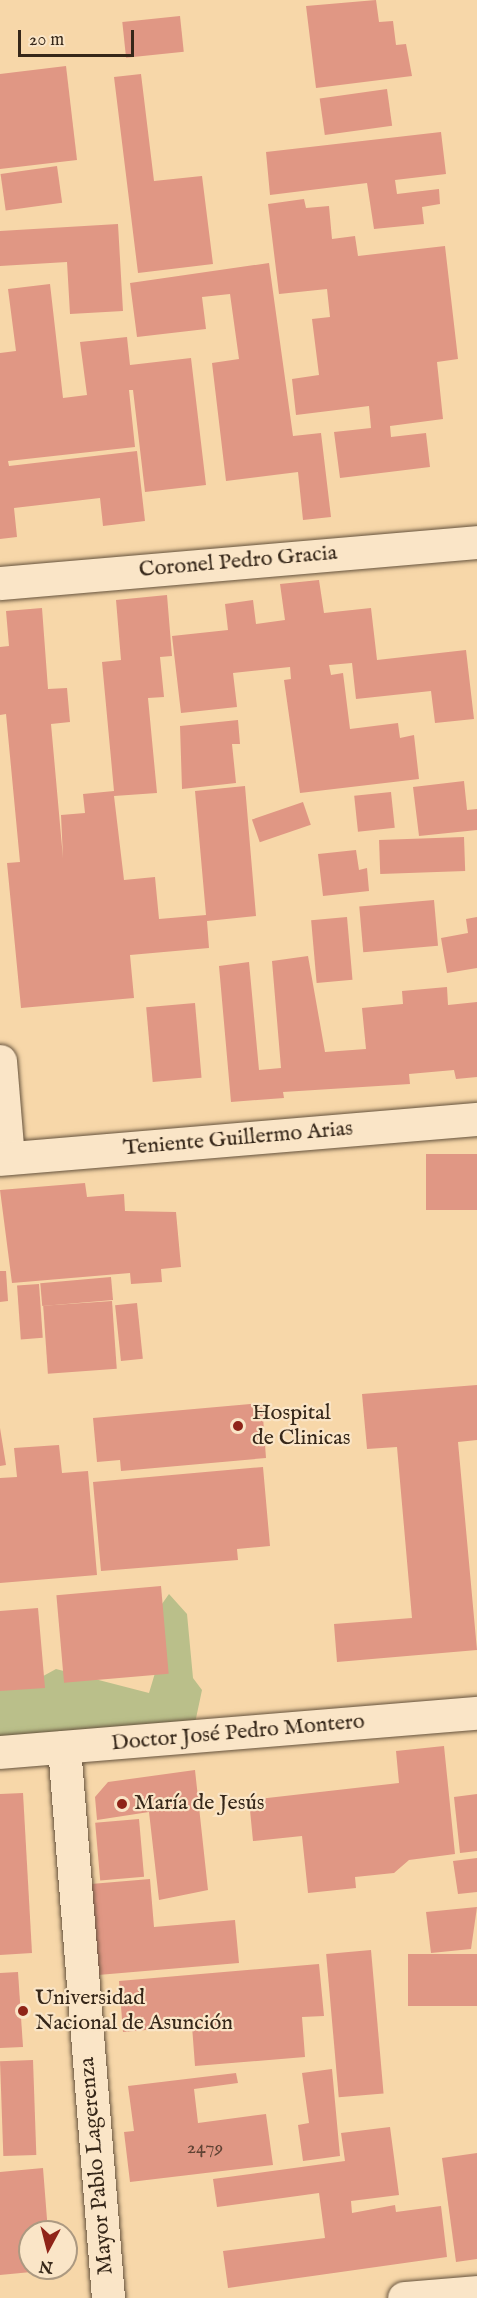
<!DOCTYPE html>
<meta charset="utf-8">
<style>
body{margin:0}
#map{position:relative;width:477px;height:2298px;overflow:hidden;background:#f7d7a9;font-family:"IM FELL English",serif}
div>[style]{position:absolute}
.green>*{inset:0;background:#babf8a}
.building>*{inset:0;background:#e09784;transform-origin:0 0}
.roads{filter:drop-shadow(0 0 2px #66533d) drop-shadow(0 0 2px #66533d)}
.minor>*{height:33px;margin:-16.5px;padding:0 16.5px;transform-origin:16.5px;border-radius:16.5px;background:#fae5c7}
.tertiary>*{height:33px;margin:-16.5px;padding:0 16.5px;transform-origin:16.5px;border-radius:16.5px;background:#fae5c7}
.dots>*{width:16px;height:16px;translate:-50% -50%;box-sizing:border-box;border:3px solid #fae5c7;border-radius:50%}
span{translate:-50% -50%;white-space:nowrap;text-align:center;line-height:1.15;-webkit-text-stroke:4.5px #fae5c7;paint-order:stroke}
.number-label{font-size:20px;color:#604334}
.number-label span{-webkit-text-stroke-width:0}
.street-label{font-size:22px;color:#362719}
.poi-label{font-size:22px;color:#362719}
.left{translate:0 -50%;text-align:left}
.north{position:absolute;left:18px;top:2220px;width:60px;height:60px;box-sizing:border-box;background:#fae5c7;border:2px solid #ac9981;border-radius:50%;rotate:187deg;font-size:16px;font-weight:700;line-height:24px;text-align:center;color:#362719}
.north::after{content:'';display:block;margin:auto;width:21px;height:27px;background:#8f2418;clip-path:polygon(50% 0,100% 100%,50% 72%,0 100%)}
.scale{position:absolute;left:18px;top:30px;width:116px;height:27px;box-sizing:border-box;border:3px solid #362719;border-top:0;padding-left:8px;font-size:18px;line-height:21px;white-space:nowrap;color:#362719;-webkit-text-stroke:4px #fae5c7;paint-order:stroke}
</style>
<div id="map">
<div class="green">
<i style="clip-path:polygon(169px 1594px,187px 1614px,193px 1678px,202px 1690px,195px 1723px,0 1746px,0 1680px,36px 1680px,56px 1669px,149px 1693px,158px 1663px,157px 1611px)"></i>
</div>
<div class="building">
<i style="clip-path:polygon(376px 0,379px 22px,393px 21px,396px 45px,406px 44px,412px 76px,316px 88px,306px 6px)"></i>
<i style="left:180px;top:16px;width:36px;height:58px;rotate:84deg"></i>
<i style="clip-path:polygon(66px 66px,77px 160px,0 169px,0 74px)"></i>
<i style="clip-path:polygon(141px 74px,154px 181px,202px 176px,213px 264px,138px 273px,114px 77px)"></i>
<i style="left:387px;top:89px;width:37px;height:68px;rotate:82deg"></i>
<i style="clip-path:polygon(441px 132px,446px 174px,395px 180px,397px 194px,439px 189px,440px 204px,422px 207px,424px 224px,374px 229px,367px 183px,270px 195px,266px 152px)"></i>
<i style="left:57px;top:166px;width:37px;height:57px;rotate:82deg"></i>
<i style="clip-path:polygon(304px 199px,306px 208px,329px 206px,332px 239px,355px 236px,358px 256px,445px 246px,458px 359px,437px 362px,443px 419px,390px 426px,391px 437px,426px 433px,430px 467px,340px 478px,334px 432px,371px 428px,369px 406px,296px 415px,292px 379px,319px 375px,312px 319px,330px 317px,327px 289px,279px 294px,268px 204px)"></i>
<i style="clip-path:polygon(118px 224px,123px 311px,70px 314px,67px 262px,0 266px,0 231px)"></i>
<i style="clip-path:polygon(269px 263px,293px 436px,321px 433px,331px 517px,303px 520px,298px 472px,226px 481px,212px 363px,239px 359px,230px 294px,202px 297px,206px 329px,137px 337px,130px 283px)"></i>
<i style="clip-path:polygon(50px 284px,63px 398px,87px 395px,80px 342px,127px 337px,130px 365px,191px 358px,206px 485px,145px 492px,133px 390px,129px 390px,135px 447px,8px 461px,9px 466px,137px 451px,145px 521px,103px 526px,100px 498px,14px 508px,17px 537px,0 539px,0 353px,16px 351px,8px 289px)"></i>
<i style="clip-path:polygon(319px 580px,324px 613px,371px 608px,377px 660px,466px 650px,474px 719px,435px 723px,431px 691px,356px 699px,352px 663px,329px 665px,331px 675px,343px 673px,350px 729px,398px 723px,400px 738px,414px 735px,419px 779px,300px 793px,284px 680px,291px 679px,290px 667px,233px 673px,237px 707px,181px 713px,172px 636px,228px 630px,225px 604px,253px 600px,256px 624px,285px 620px,280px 584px)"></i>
<i style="clip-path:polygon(167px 595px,172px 656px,160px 657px,164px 697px,148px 698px,157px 793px,114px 796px,124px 880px,155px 877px,159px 919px,206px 915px,195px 791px,245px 786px,256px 916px,207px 921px,209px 948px,130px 955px,134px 998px,21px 1008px,7px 863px,20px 862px,6px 714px,0 715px,0 647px,9px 646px,6px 611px,42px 608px,48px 689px,67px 688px,70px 722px,51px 724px,63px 858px,61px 815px,85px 813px,83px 794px,114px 791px,102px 662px,121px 660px,116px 600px)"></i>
<i style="clip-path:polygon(238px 720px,240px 744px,232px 744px,236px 783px,182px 789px,180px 726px)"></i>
<i style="clip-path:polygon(464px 781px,467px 810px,477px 809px,477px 830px,419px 836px,413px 787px)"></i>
<i style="left:391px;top:792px;width:36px;height:37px;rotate:84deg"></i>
<i style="left:303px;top:802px;width:24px;height:54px;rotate:71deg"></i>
<i style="left:464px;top:837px;width:34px;height:85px;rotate:88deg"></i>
<i style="clip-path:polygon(356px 850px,359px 870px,367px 868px,369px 891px,323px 896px,318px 854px)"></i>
<i style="left:434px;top:900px;width:46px;height:75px;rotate:85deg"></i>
<i style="left:347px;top:917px;width:63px;height:36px;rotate:85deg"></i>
<i style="clip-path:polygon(477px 917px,477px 968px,447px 973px,441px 938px,468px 933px,466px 919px)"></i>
<i style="clip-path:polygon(308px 956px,325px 1052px,366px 1049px,362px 1008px,403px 1004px,402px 991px,447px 987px,448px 1005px,477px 1002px,477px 1077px,456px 1079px,454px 1070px,409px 1074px,410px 1084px,283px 1092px,284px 1098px,231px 1102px,219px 966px,249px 962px,259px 1070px,281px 1068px,272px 961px)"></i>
<i style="left:195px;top:1003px;width:75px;height:49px;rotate:85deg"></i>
<i style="left:477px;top:1154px;width:56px;height:51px;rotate:90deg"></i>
<i style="clip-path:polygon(85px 1183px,87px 1197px,124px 1194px,125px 1211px,176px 1212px,181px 1267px,161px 1269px,162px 1282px,131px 1284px,130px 1273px,12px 1283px,0 1190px)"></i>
<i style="clip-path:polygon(0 1271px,6px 1271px,8px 1301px,0 1302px)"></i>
<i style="left:111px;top:1277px;width:23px;height:71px;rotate:85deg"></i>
<i style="left:39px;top:1284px;width:54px;height:22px;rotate:86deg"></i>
<i style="left:112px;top:1301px;width:68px;height:69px;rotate:86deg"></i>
<i style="left:137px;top:1303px;width:56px;height:22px;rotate:84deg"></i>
<i style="clip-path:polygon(477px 1385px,477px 1440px,458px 1442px,477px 1650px,337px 1662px,334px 1624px,412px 1618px,397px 1447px,367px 1449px,362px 1394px)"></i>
<i style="clip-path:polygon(262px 1403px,266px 1458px,121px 1471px,120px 1460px,97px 1462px,93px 1418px)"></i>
<i style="clip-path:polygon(0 1428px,6px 1465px,0 1466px)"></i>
<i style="clip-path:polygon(59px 1445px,62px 1473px,88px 1471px,97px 1575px,0 1583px,0 1478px,17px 1477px,14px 1448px)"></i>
<i style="clip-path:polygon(263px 1467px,270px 1546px,237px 1549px,238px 1560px,101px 1571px,93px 1482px)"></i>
<i style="left:161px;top:1586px;width:88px;height:105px;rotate:85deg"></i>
<i style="clip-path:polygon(38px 1608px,45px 1688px,0 1691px,0 1611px)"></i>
<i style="clip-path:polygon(444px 1746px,455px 1854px,409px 1860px,394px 1873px,355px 1877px,356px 1888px,308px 1893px,302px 1836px,253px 1841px,249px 1800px,399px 1783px,396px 1751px)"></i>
<i style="clip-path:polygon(195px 1770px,208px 1890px,159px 1900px,149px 1812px,97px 1820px,95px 1797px,108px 1782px)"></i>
<i style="clip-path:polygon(23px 1793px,32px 1953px,0 1955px,0 1794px)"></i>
<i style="clip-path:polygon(477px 1794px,477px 1851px,460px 1853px,454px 1797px)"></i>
<i style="left:139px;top:1819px;width:58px;height:44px;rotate:85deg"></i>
<i style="clip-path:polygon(477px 1858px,477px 1892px,458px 1894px,453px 1861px)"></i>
<i style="clip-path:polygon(150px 1879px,154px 1927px,235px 1920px,239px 1963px,98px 1975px,91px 1884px)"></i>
<i style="clip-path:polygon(477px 1907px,471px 1949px,431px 1953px,426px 1912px)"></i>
<i style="left:371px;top:1950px;width:144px;height:45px;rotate:85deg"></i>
<i style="left:477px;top:1954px;width:52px;height:69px;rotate:90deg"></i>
<i style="clip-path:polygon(319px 1964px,324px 2016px,302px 2017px,305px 2057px,195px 2066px,192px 2026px,123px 2032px,119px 1981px)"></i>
<i style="clip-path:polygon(18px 1972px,23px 2047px,0 2048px,0 1973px)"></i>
<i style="left:33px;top:2060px;width:95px;height:33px;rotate:88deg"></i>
<i style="clip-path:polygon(332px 2069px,340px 2156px,303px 2161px,298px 2125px,309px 2123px,302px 2073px)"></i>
<i style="clip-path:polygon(236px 2073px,238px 2083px,194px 2089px,198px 2123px,266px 2114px,273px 2165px,130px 2182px,124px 2132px,134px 2131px,128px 2086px)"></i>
<i style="clip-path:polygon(390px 2127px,399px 2195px,351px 2201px,352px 2213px,395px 2205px,396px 2212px,441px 2206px,447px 2257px,228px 2288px,223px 2251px,325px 2238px,319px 2193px,217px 2207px,213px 2179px,345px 2161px,341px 2133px)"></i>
<i style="clip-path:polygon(477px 2153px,477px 2259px,456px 2262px,442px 2158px)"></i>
<i style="clip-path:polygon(43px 2168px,48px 2232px,30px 2232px,30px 2268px,52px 2270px,0 2275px,0 2172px)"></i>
</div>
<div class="roads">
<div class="minor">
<i style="left:0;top:583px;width:479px;rotate:-4.9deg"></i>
<i style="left:0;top:1061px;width:97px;rotate:85.3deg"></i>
<i style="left:64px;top:1747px;width:553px;rotate:85.43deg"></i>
<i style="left:0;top:1752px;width:479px;rotate:-4.7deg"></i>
</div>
<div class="tertiary">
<i style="left:0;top:1159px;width:479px;rotate:-4.8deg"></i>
<i style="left:404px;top:2298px;width:73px;rotate:-4.7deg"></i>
</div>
</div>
<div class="dots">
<i style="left:238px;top:1426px;background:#8f2418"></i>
<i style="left:122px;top:1804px;background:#8f2418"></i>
<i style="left:23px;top:2011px;background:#8f2418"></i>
</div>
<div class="number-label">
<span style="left:205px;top:2147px">2479</span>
</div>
<div class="street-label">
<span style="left:238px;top:562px;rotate:-5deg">Coronel Pedro Gracia</span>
<span style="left:238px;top:1139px;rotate:-5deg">Teniente Guillermo Arias</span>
<span style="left:238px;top:1733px;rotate:-5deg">Doctor José Pedro Montero</span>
<span style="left:97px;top:2166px;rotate:-95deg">Mayor Pablo Lagerenza</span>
</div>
<div class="poi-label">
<span class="left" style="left:252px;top:1426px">Hospital<br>de Clinicas</span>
<span class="left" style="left:134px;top:1804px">María de Jesús</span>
<span class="left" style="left:35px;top:2011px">Universidad<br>Nacional de Asunción</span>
</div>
<div class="north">N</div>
<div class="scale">20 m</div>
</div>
